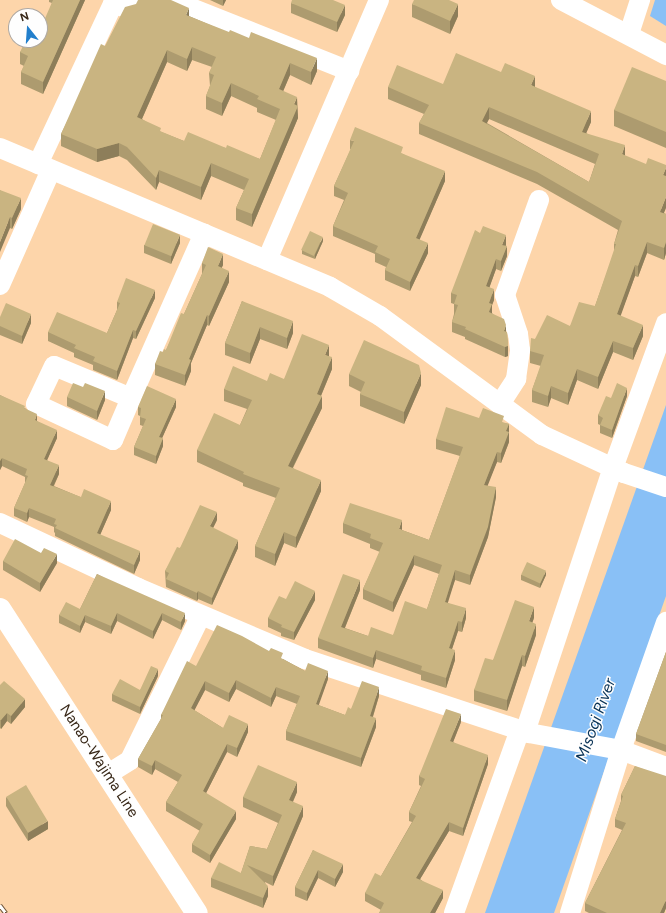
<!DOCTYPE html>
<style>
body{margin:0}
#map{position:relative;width:666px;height:913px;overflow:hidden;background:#fdd5aa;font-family:Figtree,sans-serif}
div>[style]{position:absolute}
.water>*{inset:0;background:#89c0f6}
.minor>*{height:20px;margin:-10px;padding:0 10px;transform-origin:10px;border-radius:10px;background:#fff}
.major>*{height:22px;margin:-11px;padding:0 11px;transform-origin:11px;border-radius:11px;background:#fff}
.rail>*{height:4.5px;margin-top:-2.25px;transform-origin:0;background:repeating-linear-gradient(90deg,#fefefe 0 9px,#67513b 0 18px);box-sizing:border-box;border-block:1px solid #67513b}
.wall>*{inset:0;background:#ad9b6f}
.shaded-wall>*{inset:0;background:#8d7e5a}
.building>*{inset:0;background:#c9b481;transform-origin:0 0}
span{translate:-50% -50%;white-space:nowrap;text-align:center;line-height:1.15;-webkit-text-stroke:3px #fefefe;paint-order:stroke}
.street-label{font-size:15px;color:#372717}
.water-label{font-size:16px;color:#083255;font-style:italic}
.north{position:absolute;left:8px;top:8px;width:40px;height:40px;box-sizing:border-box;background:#fefefe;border:1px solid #aea8a2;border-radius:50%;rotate:343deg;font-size:11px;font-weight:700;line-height:16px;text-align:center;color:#372717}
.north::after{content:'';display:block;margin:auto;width:14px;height:18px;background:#227fcc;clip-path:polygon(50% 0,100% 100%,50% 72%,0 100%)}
</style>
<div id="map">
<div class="water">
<i style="clip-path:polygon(655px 0,666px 0,666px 26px,650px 16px)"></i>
<i style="clip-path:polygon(666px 405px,666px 596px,554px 913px,485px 913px)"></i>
</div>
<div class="minor">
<i style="left:171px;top:0;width:192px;rotate:21.7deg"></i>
<i style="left:561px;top:0;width:119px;rotate:27.6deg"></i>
<i style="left:629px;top:34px;width:36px;rotate:-72deg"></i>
<i style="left:0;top:148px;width:358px;rotate:22.8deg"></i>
<i style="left:330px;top:287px;width:58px;rotate:30.1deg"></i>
<i style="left:380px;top:316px;width:201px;rotate:36.3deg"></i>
<i style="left:542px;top:435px;width:90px;rotate:24.9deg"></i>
<i style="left:624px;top:473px;width:44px;rotate:18.4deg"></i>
<i style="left:38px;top:164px;width:177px;rotate:-64.9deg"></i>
<i style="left:113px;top:4px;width:16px;rotate:15deg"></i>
<i style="left:128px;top:8px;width:9px;rotate:-69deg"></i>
<i style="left:267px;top:260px;width:283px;rotate:-66.7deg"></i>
<i style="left:0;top:285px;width:126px;rotate:-66.1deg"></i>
<i style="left:131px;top:398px;width:83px;rotate:-157.4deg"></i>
<i style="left:54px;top:366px;width:42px;rotate:115.3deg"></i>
<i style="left:36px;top:404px;width:85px;rotate:25.1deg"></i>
<i style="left:113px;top:440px;width:46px;rotate:-66.8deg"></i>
<i style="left:131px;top:398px;width:180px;rotate:-66.1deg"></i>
<i style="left:500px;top:404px;width:30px;rotate:-57deg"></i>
<i style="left:516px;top:379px;width:29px;rotate:-82deg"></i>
<i style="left:520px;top:350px;width:16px;rotate:-97deg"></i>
<i style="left:518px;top:334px;width:41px;rotate:-108.4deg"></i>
<i style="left:505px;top:295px;width:101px;rotate:-70.3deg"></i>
<i style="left:0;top:523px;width:153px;rotate:25.2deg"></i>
<i style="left:138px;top:588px;width:181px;rotate:23deg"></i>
<i style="left:305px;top:659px;width:236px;rotate:18.3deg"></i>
<i style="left:529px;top:733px;width:94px;rotate:10.5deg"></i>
<i style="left:621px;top:750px;width:48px;rotate:20.7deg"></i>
<i style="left:525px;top:732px;width:278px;rotate:-71.6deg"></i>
<i style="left:613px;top:468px;width:154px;rotate:-69.9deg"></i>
<i style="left:108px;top:774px;width:26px;rotate:-32deg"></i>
<i style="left:130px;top:760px;width:161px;rotate:-63.9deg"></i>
<i style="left:454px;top:913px;width:195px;rotate:-70.2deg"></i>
<i style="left:570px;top:913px;width:171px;rotate:-72.6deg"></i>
<i style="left:621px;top:750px;width:136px;rotate:-70.6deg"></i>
</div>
<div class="major">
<i style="left:0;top:609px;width:362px;rotate:57.1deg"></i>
</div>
<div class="rail">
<i style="left:0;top:905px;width:10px;rotate:53deg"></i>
</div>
<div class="wall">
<i style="clip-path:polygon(49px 0,85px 0,43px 94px,21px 84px,21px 72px,24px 66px,20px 64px,20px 52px,40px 40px,52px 3px,49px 2px)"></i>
<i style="clip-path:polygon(210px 0,226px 0,223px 6px)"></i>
<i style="clip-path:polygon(291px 3px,345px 15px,337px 32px,291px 13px)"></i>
<i style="clip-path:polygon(412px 4px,458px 16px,450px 34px,412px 17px)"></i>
<i style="clip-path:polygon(evenodd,189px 16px,317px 71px,311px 85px,290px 75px,283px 91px,297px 106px,298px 118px,252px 227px,236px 220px,236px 208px,244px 190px,211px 176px,201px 200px,159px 182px,156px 190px,127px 160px,119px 156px,97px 162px,61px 146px,61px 134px,105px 46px,189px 16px,192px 60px,212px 67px,209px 73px,210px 86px,206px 96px,206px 109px,222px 116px,231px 96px,257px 108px,257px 112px,276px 120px,260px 159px,226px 148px,184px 141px,161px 132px,142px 119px,167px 62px,187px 71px,192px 60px)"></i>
<i style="clip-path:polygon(666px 81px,666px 148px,614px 126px,614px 110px)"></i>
<i style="clip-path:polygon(evenodd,443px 84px,535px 87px,591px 122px,586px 133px,625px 156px,664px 213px,666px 214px,666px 253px,664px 260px,647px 253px,638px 277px,635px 276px,620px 316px,643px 336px,633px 360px,613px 352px,598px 389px,577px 380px,568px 405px,551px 398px,548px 407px,532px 402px,532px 390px,541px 366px,530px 363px,530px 351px,535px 339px,570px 326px,595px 306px,614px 253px,614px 244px,618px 230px,537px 184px,419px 134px,419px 123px,424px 114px,388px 99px,388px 87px,443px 84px,489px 119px,595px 164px,589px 182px,487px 123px,489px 119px)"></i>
<i style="clip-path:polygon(350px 140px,403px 154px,445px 181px,419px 240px,428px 253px,410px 291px,385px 280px,385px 270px,386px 267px,375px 262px,375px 254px,333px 236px,333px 226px,344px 200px,334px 196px,334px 186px,351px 149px,350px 149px)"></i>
<i style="clip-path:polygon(0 190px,21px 209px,12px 229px,10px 228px)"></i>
<i style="clip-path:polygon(323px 241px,315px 259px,302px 254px,302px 250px)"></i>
<i style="clip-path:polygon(180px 243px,171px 264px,144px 253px,144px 245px)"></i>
<i style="clip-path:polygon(506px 245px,507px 256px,501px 271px,496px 269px,489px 288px,494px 300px,492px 304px,492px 313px,506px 332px,508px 350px,508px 356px,505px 357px,465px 339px,465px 337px,452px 332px,452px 322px,454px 314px,454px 304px,451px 303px,451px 293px)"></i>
<i style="clip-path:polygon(202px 263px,223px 265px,221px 268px,229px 282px,209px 326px,207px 325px,191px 363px,191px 371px,185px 386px,155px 375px,155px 364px,163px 352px,166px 350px,184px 314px,202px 274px)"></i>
<i style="clip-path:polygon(155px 298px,136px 339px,133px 338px,117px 380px,93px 370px,93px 365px,74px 357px,74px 353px,48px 341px,48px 332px,107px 333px,117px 310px,117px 302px)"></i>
<i style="clip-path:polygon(242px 301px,293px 333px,287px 349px,260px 339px,250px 364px,225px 355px,225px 343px)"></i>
<i style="clip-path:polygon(0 317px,31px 323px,22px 344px,0 335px)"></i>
<i style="clip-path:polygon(329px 356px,332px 369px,321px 396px,322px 408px,293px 468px,321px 491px,296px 548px,284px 543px,275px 566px,255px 557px,255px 546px,276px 498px,243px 486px,243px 483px,197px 462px,197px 450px,240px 425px,247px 409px,224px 401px,224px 389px,267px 381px,284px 379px)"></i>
<i style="clip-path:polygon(349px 374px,421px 385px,404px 424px,360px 406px,360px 394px,361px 392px,349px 386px)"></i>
<i style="clip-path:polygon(0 395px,25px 408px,37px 421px,57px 438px,47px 460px,59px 474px,54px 486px,111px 510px,100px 535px,140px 560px,134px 574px,55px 536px,55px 533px,54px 532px,54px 527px,29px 517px,27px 522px,14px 516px,14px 508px,25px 483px,25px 477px,2px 466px,0 470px)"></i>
<i style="clip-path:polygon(627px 396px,612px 438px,600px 433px,600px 425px,598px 424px,598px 415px,611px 398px)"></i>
<i style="clip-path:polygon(67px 397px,105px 400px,97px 420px,67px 406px)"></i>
<i style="clip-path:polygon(138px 407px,176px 407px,162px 438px,163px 446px,156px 464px,134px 455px,134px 447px,143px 426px,140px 425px,140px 416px,138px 415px)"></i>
<i style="clip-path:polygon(479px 418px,509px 424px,509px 442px,501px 463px,497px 462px,487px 485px,496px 497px,488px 537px,470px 585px,455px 580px,447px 602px,466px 618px,462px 632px,458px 631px,452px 649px,455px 660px,446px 688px,421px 680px,421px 675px,376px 659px,373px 668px,318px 648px,318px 638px,360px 590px,345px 628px,368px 636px,393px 635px,427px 609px,439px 574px,414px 565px,393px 612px,363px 599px,363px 589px,380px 552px,370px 548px,370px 544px,343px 533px,343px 523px,402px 530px,429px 540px,460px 456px,436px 449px,436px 439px)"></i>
<i style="clip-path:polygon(217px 520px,213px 528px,238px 548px,212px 605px,198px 599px,197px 601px,166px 587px,165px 571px,180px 548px)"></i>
<i style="clip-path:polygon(3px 561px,57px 563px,40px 592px,3px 570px)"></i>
<i style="clip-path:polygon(97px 574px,185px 621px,181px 630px,162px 620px,153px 639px,117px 621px,111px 634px,85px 622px,80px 633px,59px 623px,59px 615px,80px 609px)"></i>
<i style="clip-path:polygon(521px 575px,546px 575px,540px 588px,521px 580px)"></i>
<i style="clip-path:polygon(286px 599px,315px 600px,294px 640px,281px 636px,281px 633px,268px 627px,268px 618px)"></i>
<i style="clip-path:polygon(534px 618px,532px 622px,536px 635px,525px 667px,522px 666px,507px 711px,474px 701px,474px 690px,493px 660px)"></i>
<i style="clip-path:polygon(666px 652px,666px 752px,636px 741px,636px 734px)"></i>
<i style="clip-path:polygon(283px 659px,305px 671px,328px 679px,318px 705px,345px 715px,351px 709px,379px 696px,373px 717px,376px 727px,361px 767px,286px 740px,286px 731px,297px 704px,276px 696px,271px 707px,236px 689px,229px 702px,205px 690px,194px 710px,223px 728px,248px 732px,237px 757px,227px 752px,206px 793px,236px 819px,210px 863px,192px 852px,192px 844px,200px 831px,166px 811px,166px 802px,178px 782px,155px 769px,152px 775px,138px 767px,138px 759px,161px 719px,161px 715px,196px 666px)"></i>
<i style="clip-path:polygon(158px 676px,140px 714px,112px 701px,112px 694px,140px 690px)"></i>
<i style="clip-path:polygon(0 685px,25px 707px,11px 724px,7px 721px,1px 729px,0 728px)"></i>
<i style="clip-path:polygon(461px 722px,453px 742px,488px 764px,463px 836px,449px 831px,420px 879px,443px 898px,435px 913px,379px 913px,381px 910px,365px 901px,365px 893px,381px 876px,412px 822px,409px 821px,409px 812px,421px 786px,419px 785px,419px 776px)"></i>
<i style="clip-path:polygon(635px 766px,666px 908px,664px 913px,589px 913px,585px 911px,585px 903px,622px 830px,615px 827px,615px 819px,621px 801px,621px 795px)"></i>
<i style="clip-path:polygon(297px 792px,293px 802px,303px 816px,273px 886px,265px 882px,268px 896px,263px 908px,211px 887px,211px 878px,241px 873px,250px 846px,267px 849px,278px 823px,243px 807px,243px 797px)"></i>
<i style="clip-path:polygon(6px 797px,48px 829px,28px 841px,6px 806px)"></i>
<i style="clip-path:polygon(313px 850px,343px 872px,335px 887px,318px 878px,307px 901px,295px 896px,295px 887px)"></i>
</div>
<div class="shaded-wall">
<i style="clip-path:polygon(80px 0,85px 0,43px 94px,43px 82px)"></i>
<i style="clip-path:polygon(223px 0,226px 0,223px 6px)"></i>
<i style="clip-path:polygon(458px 4px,458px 16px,450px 34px,450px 21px)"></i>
<i style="clip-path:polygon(345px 5px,345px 15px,337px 32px,337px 22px)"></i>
<i style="clip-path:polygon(189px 8px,189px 20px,186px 15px)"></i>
<i style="clip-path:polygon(192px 47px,192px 60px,187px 71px,187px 59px)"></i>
<i style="clip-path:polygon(167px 50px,167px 62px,137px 130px,137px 117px)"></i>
<i style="clip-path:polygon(317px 58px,317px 71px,311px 85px,311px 72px)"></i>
<i style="clip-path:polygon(290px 63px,290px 75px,279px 101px,279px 89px)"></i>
<i style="clip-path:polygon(535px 76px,535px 88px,531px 85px)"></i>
<i style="clip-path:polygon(231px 83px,231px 96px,222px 116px,222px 103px)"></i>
<i style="clip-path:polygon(297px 97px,298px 118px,252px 227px,252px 214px)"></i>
<i style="clip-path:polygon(489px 107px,489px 119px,482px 132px,482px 121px)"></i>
<i style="clip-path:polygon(591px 111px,591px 122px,582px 143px,582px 132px)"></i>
<i style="clip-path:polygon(119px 143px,119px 156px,97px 162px,97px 149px)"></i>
<i style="clip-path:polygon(625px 145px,625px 157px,622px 154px)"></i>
<i style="clip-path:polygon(211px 163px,211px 176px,201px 200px,201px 187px)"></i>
<i style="clip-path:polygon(666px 168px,666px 179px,663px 175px)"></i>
<i style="clip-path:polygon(159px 170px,159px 182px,156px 190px,156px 178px)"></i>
<i style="clip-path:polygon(445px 171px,445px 181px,416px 248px,416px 238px)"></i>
<i style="clip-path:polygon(666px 197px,666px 208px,660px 223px,660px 212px)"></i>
<i style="clip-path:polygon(21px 198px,21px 209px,12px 229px,12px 218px)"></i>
<i style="clip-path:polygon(10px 217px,10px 228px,0 252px,0 242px)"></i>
<i style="clip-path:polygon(180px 235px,180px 243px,171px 264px,171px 256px)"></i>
<i style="clip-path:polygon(506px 235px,506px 245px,502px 255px,502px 245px)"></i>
<i style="clip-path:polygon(323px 237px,323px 241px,315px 259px,315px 255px)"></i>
<i style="clip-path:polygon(647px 242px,647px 253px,638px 277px,638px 266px)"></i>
<i style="clip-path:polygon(666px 242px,666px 253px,664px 260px,664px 248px)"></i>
<i style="clip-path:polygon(428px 243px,428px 253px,410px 291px,410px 282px)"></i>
<i style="clip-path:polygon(507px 246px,507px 256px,501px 271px,501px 261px)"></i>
<i style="clip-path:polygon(223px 254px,223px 265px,218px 277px,218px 266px)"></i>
<i style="clip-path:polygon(496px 259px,496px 269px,486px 297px,486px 286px)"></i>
<i style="clip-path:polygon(635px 265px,635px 276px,617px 326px,617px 314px)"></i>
<i style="clip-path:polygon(229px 271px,229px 282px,209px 326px,209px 316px)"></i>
<i style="clip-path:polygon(494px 289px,494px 300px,489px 314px,489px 303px)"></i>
<i style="clip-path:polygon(155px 290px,155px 298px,136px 339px,136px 331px)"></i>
<i style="clip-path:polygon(492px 304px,492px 315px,489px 312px)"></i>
<i style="clip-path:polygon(31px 314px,31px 323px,22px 344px,22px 336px)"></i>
<i style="clip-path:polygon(207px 315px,207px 325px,191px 363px,191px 371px,185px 386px,185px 375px,189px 359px)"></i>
<i style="clip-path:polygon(293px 321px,293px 333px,287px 349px,287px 338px)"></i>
<i style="clip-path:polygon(506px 325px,506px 335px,504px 331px)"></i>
<i style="clip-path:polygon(643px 325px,643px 336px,633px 360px,633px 348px)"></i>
<i style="clip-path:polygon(260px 327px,260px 339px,250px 364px,250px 353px)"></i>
<i style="clip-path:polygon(133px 330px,133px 338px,117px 380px,117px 371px)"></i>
<i style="clip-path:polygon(508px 340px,508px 356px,505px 357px,505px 347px)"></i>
<i style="clip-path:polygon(613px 341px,613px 352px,598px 389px,598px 377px)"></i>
<i style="clip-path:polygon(329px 345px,329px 357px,325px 355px)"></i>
<i style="clip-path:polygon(332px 357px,332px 369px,317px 405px,317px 394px)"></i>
<i style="clip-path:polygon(577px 369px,577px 380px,568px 405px,568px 393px)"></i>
<i style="clip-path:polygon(421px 373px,421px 385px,404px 424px,404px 412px)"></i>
<i style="clip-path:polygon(551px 386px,551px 398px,548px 407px,548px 396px)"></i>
<i style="clip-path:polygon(627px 388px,627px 396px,612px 438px,612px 430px)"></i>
<i style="clip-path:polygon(105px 391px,105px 400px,97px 420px,97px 411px)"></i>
<i style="clip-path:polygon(322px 396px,322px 408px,288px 477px,288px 466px)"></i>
<i style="clip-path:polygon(176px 399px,176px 407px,159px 445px,159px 437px)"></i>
<i style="clip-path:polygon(37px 414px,37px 422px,35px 420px)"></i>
<i style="clip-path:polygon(509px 424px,509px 442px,501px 463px,501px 453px,506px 431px)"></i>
<i style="clip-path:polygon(57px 430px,57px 438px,44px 467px,44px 459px)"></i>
<i style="clip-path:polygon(163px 438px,163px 446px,156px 464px,156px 456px)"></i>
<i style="clip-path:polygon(497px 452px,497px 462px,484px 495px,484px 485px)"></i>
<i style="clip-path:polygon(2px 458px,2px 466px,0 470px,0 461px)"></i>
<i style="clip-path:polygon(59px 465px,59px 474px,50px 493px,50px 485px)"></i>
<i style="clip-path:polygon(321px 480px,321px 491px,296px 548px,296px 537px)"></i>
<i style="clip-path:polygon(496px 487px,496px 497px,488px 537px,470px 585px,470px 575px)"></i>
<i style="clip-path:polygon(111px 501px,111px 510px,97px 542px,97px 533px)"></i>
<i style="clip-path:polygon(29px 508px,29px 517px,27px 522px,27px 513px)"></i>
<i style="clip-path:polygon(217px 512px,217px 520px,210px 534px,210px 526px)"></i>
<i style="clip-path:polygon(402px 520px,402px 530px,399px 529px)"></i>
<i style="clip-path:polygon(284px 532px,284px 543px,275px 566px,275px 554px)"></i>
<i style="clip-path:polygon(238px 540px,238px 548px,212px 605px,212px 598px)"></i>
<i style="clip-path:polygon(140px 551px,140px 560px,134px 574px,134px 565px)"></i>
<i style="clip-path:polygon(57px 554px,57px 563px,40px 592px,40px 583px)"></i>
<i style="clip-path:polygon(414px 555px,414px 565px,393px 612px,393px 602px)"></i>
<i style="clip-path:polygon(455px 570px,455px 580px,445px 612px,445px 602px)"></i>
<i style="clip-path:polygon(546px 571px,546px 575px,540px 588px,540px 584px)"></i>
<i style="clip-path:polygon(360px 580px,360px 590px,341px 637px,341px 627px)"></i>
<i style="clip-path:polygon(198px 591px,198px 599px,197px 601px,197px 593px)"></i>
<i style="clip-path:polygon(315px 591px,315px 600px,294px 640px,294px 632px)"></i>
<i style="clip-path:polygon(534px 607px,534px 618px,529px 632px,529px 621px)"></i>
<i style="clip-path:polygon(466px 608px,466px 618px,462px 632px,462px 622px)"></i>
<i style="clip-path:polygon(117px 613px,117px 621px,111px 634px,111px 626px)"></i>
<i style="clip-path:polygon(162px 613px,162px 620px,153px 639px,153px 631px)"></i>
<i style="clip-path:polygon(185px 613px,185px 621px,181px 630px,181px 622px)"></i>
<i style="clip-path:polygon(85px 615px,85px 622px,80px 633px,80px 626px)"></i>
<i style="clip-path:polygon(458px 621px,458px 631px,449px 658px,449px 648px)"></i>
<i style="clip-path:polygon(536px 624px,536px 635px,525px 667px,525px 656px)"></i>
<i style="clip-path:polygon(376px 650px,376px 659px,373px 668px,373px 658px)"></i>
<i style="clip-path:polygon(455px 650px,455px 660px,446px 688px,446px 678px)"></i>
<i style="clip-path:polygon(522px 655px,522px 666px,507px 711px,507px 700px)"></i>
<i style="clip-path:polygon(158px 669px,158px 676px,140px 714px,140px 707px)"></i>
<i style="clip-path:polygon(328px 671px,328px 679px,316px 713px,316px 704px)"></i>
<i style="clip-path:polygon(236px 680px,236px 689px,229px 702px,229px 693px)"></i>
<i style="clip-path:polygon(205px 681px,205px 690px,191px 717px,191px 708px)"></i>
<i style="clip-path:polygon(276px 687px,276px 696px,271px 707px,271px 698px)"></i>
<i style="clip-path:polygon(379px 687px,379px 696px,370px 725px,370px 716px)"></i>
<i style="clip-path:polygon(25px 699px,25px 707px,11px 724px,11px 716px)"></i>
<i style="clip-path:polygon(7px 713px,7px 721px,1px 729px,1px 720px)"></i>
<i style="clip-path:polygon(461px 714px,461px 722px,450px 750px,450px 741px)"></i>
<i style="clip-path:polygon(376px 718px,376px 727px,361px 767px,361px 758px)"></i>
<i style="clip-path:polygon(248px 724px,248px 732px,237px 757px,237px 748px)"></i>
<i style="clip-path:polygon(227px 744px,227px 752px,203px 799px,203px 791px)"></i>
<i style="clip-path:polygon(488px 755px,488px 764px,463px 836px,463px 828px)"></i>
<i style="clip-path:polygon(155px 760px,155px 769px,152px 775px,152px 766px)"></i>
<i style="clip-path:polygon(297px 782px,297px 792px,289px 810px,289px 800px)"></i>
<i style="clip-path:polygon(303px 806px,303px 816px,273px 886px,273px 876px)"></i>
<i style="clip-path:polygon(236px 811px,236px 819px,210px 863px,210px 855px)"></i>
<i style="clip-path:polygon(48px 821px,48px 829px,28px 841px,28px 833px)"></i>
<i style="clip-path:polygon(449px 822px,449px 831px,416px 886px,416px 878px)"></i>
<i style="clip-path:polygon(343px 864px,343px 872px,335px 887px,335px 879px)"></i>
<i style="clip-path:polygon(318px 870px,318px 878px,307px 901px,307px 893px)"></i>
<i style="clip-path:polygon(268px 886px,268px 896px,263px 908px,263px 898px)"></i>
<i style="clip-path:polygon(443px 890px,443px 898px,435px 913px,430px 913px)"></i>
<i style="clip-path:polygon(666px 900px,666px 908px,664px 913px,660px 913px)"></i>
</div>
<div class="building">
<i style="clip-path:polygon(53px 0,80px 0,43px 82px,21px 72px,28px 56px,20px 52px,26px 40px,40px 40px,40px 30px)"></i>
<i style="clip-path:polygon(evenodd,138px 0,171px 0,189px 8px,186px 15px,229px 32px,230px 30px,249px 38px,251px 32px,317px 58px,311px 72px,290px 63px,279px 89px,297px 97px,294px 104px,298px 106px,252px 214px,236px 208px,249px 179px,211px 163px,201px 187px,159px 170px,156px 178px,127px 147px,119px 143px,97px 149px,61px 134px,101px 44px,105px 46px,125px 7px,136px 4px,138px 0,192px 47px,216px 57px,209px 73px,214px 75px,206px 96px,222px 103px,231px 83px,259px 96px,257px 99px,280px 109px,260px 159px,227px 145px,226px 148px,188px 132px,184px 141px,160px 131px,161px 128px,137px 117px,167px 50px,187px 59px,192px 47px)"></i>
<i style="clip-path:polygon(292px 0,333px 0,345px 5px,337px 22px,291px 3px)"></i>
<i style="clip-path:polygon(414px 0,449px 0,458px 4px,450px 21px,412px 4px)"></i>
<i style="clip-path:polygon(evenodd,456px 53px,501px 72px,505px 63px,535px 76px,531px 85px,591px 111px,582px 132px,625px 145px,622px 154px,646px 164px,648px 158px,666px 165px,666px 168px,663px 175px,666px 176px,666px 197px,660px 212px,666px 214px,666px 242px,664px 248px,647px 242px,638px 266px,635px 265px,617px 314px,643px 325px,633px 348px,613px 341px,598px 377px,577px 369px,568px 393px,551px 386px,548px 396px,532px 390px,544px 355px,530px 351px,531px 338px,535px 339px,547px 315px,570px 326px,579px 302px,595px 306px,616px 244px,614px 244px,622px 221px,537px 172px,419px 123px,429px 105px,388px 87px,397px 65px,443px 84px,456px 53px,489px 107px,599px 154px,589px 182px,482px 121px,489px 107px)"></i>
<i style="clip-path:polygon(632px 67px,666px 81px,666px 132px,614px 110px)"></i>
<i style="clip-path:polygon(355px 127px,403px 147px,401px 153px,445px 171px,416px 238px,428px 243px,410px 282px,385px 270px,390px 259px,375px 252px,378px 246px,333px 226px,348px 193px,334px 186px,354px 141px,350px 140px)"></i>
<i style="clip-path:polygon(0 190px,21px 198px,12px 218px,10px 217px,0 242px)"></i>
<i style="left:153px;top:224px;width:29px;height:23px;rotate:22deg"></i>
<i style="clip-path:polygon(483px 226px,506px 235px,502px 245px,507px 246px,501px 261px,496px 259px,486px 286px,494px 289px,489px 303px,492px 304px,489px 312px,504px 319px,506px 325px,504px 331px,507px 332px,508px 340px,508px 346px,505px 347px,465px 329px,466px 327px,452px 322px,458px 305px,454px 304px,457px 295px,451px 293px,475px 230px,480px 233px)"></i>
<i style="left:310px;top:231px;width:14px;height:21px;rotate:25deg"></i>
<i style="clip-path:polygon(208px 247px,223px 254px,218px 266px,229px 271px,209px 316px,207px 315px,189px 359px,191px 360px,185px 375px,155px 364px,160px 351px,163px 352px,164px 349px,166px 350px,181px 313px,184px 314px,206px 265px,202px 263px)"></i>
<i style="clip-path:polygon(126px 278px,155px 290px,136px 331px,133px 330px,117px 371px,93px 361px,95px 357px,74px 348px,76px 345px,48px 332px,57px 312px,107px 333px,120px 303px,117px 302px)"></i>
<i style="clip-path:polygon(242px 301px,293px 321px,287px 338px,260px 327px,250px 353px,225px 343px)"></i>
<i style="clip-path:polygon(6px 303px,31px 314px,22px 336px,0 326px,0 317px)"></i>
<i style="clip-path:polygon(302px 334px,329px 345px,325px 355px,332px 357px,317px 394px,322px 396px,288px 466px,321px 480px,296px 537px,284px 532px,275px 554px,255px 546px,280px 488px,243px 474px,244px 472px,197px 450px,214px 413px,240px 425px,252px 400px,224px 389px,233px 366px,267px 381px,270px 373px,284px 379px)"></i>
<i style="clip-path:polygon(364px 340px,419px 365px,421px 373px,404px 412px,360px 394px,365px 382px,349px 374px)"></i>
<i style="clip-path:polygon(73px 383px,83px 387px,85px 383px,105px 391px,97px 411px,67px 397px)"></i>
<i style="clip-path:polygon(617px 383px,627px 388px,612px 430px,600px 425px,603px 418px,598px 415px,606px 396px,611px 398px)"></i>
<i style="clip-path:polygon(147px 386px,176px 399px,159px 437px,163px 438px,156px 456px,134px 447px,146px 419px,140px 417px,141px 408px,138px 407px)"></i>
<i style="clip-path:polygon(0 395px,25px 406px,24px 408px,37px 414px,35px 420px,57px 430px,44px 459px,59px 465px,50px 485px,81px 497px,84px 489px,111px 501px,97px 533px,140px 551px,134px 565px,55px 528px,57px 525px,54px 524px,56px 519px,29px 508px,27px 513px,14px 508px,28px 476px,25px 475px,27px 469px,2px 458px,0 461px)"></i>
<i style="clip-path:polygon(446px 407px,479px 418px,483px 408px,504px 416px,502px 422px,509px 424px,506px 431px,509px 432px,501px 453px,497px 452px,484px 485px,496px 487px,488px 527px,470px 575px,455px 570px,445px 602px,466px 608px,462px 622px,458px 621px,449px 648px,455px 650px,446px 678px,421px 670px,422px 666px,376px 650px,373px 658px,318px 638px,343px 574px,360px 580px,341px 627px,368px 636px,371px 627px,393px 635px,405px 601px,427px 609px,442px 565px,414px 555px,393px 602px,363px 589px,383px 543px,370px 538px,371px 534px,343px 523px,350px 503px,402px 520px,399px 529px,429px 540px,463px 447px,436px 439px)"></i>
<i style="clip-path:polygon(200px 505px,217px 512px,210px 526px,238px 540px,212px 598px,198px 591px,197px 593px,166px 579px,169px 573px,165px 571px,177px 547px,180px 548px)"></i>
<i style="clip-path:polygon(15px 539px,41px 553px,44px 548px,57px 554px,40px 583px,3px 561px)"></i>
<i style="left:527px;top:562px;width:21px;height:14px;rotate:25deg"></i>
<i style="clip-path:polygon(97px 574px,185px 613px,181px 622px,162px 613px,153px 631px,117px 613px,111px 626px,85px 615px,80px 626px,59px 615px,66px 602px,80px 609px)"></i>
<i style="clip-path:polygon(295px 581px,315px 591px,294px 632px,281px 627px,282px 625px,268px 618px,279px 596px,286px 599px)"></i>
<i style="clip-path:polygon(515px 600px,534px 607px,529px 621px,536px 624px,525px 656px,522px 655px,507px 700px,474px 690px,485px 658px,493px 660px)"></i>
<i style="clip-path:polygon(217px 625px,242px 636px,269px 651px,271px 648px,283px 653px,281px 658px,305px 671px,308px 663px,328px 671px,316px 704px,345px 715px,348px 707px,351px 709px,362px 681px,379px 687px,370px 716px,376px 718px,361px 758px,286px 731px,300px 696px,276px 687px,271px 698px,236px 680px,229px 693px,205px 681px,191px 708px,223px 728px,229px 715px,248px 724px,237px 748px,227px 744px,203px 791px,236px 811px,210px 855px,192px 844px,203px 824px,166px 802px,182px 775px,155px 760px,152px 766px,138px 759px,163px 715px,161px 715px,187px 661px,196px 666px)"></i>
<i style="clip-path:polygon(666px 652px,666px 745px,636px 734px)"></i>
<i style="clip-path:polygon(151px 666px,158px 669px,140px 707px,112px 694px,120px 679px,140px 690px)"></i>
<i style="clip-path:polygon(4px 681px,25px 699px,11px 716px,7px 713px,1px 720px,0 720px,0 685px)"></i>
<i style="clip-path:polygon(446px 709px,461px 714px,450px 741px,488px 755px,463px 828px,449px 822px,416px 878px,443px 890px,430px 913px,379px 913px,384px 903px,365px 893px,375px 873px,381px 876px,416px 816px,409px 812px,425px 779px,419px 776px)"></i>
<i style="clip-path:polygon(258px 765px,297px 782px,289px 800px,303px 806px,273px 876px,247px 865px,268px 886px,263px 898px,211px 878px,219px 862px,241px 873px,250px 846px,267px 849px,282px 815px,243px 797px)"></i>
<i style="clip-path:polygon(635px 766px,666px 776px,666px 900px,660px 913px,607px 913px,585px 903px,626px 823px,615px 819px,623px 796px,621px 795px)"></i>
<i style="left:26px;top:785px;width:42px;height:23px;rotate:59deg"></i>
<i style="clip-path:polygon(313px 850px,343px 864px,335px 879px,318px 870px,307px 893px,295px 887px)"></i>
</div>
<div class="street-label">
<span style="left:99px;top:761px;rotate:57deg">Nanao-Wajima Line</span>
</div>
<div class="water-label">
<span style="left:596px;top:720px;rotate:-70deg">Misogi River</span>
</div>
<div class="north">N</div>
</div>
